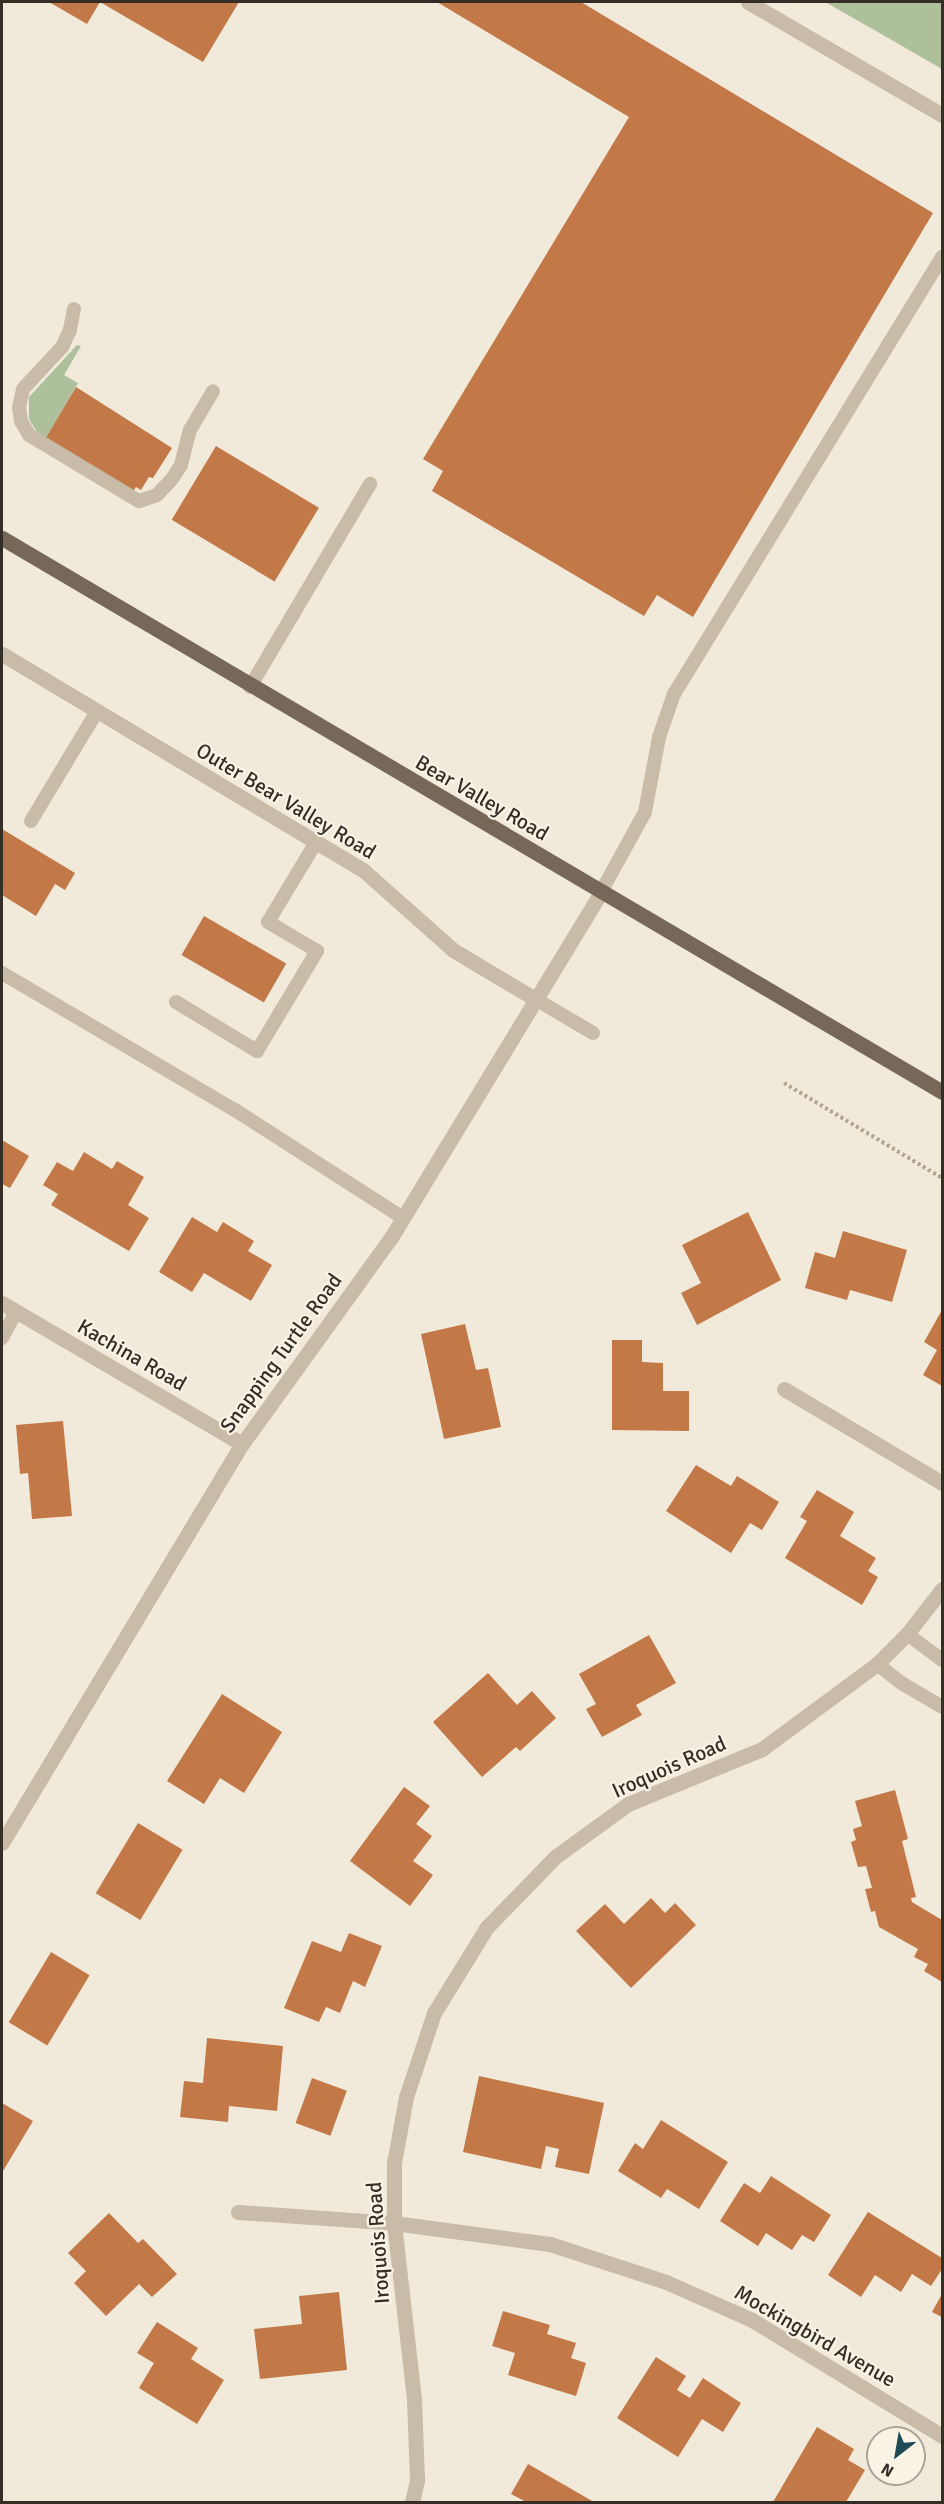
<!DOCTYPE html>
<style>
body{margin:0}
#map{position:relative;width:944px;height:2504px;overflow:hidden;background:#f1eada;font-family:Signika,sans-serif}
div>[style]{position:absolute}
.green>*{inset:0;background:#adbf9b}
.building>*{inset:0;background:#c27847;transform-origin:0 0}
.path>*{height:4px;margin-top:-2px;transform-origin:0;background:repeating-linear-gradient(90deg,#b4a691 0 3px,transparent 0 6px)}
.service>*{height:14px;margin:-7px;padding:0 7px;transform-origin:7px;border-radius:7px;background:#c8bba7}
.minor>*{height:15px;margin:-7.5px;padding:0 7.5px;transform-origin:7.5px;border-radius:7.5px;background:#c8bba7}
.primary>*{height:15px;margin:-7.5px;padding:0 7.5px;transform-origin:7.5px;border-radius:7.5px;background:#766759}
span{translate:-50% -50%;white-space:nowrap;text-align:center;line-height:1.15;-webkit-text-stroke:4.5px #f9f3e6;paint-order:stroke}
.street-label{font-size:21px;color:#352e27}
.frame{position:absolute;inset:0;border:3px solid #352e27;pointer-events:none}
.north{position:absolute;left:866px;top:2426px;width:60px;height:60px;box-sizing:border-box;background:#f9f3e6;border:2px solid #aba49a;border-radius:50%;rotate:211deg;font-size:16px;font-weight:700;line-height:24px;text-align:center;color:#352e27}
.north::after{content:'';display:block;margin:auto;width:21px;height:27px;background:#1e4955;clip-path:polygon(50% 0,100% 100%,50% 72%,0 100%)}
</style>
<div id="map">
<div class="green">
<i style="clip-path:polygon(825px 2px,942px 2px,942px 69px,876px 31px)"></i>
<i style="clip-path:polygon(77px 345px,81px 346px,64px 375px,78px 383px,46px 438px,37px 432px,29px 419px,29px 397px)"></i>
</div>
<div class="building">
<i style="clip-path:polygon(49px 2px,239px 2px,203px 62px,100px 2px,87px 24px)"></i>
<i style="clip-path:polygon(437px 2px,581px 2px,933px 213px,693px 617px,657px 595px,644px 616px,432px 491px,443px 471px,423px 459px,629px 117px)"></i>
<i style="clip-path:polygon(76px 387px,172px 448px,153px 478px,149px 477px,141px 490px,136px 487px,132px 493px,44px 441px)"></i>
<i style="left:216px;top:446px;width:120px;height:86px;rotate:31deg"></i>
<i style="clip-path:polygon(2px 829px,75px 873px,65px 890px,55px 884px,36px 916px,2px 895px)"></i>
<i style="left:204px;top:916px;width:95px;height:45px;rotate:30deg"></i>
<i style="clip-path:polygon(2px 1140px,29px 1156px,10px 1188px,2px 1184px)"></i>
<i style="clip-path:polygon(84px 1152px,112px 1169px,117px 1161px,144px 1177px,128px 1205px,149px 1218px,129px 1251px,51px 1205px,58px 1194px,43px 1185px,57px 1162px,73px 1171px)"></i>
<i style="clip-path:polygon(748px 1212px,781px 1280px,697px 1325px,681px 1293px,701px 1283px,682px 1245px)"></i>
<i style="clip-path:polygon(192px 1217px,217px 1232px,223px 1222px,254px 1241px,248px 1251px,272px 1265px,251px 1301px,204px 1273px,192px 1292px,159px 1272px)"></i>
<i style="clip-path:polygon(843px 1231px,907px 1250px,892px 1302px,850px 1290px,847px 1300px,805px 1288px,815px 1252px,835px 1258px)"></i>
<i style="clip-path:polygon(942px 1310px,942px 1386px,923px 1375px,937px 1350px,924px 1342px)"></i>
<i style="clip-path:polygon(465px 1324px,476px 1370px,488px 1368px,501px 1427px,444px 1439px,421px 1334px)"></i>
<i style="clip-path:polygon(612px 1340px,642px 1340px,642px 1362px,663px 1363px,663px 1391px,689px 1391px,689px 1431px,612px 1430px)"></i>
<i style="clip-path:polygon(63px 1421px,72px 1516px,32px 1519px,28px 1473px,20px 1474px,16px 1425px)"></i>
<i style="clip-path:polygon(696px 1465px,731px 1486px,737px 1476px,779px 1502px,762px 1530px,750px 1523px,731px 1553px,666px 1511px)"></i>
<i style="clip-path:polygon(817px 1490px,854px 1512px,840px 1536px,876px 1558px,868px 1571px,878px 1577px,862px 1605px,785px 1558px,807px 1521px,800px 1517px)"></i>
<i style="clip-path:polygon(649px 1635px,676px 1683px,636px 1705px,642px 1715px,602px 1737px,586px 1709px,596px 1704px,579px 1674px)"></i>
<i style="clip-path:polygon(488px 1673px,517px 1705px,532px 1691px,556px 1718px,520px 1751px,516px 1747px,482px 1777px,433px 1722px)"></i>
<i style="clip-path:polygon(222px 1694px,282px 1732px,244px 1793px,220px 1778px,204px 1804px,167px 1781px)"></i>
<i style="clip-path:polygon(404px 1787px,430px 1806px,416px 1824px,432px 1836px,413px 1861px,433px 1875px,410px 1906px,350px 1861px)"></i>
<i style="clip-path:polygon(895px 1790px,908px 1839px,902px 1841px,916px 1897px,911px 1898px,912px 1902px,942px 1920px,942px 1982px,924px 1971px,928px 1964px,914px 1957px,918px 1949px,879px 1927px,875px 1911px,871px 1912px,865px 1889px,872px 1888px,866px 1866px,858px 1867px,851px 1842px,856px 1840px,853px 1829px,862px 1826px,855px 1801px)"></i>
<i style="left:138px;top:1823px;width:52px;height:82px;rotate:31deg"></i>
<i style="clip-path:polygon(651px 1898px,665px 1913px,675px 1903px,696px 1925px,631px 1988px,576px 1931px,605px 1904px,624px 1924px)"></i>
<i style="clip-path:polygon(349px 1933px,382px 1946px,365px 1987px,353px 1981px,340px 2013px,326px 2007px,319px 2022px,284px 2008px,312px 1941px,341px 1952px)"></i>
<i style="left:51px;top:1952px;width:45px;height:82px;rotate:31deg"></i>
<i style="clip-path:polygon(207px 2038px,283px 2046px,277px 2111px,229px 2106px,228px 2122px,180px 2117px,184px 2081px,203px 2083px)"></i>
<i style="clip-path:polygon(479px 2076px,604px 2103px,589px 2174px,555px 2167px,559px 2149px,546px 2146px,541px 2169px,463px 2152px)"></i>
<i style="left:312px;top:2078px;width:37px;height:48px;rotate:20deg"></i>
<i style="clip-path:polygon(2px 2103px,33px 2121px,3px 2171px,2px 2170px)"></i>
<i style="clip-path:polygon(661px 2120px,728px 2162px,699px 2209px,667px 2189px,661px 2198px,618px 2171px,635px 2143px,643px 2149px)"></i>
<i style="clip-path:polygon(771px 2176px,831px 2215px,814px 2242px,802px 2235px,792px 2250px,766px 2233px,758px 2246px,720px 2221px,744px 2183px,760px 2193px)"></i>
<i style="clip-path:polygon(868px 2212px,942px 2258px,942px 2269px,931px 2286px,912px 2274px,901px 2292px,875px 2275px,861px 2297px,828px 2275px)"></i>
<i style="clip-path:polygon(109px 2213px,138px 2243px,143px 2239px,177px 2274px,152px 2297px,139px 2284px,106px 2316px,74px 2283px,86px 2271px,68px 2253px)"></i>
<i style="clip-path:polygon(339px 2292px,347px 2370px,260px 2379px,254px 2329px,302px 2324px,299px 2296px)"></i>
<i style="clip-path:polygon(942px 2294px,942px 2317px,932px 2312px)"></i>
<i style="clip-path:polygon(503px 2311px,550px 2325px,547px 2334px,576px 2343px,571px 2358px,586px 2363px,576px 2396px,508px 2375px,515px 2353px,492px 2346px)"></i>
<i style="clip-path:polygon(157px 2322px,198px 2348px,191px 2359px,224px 2380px,197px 2424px,139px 2388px,154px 2363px,137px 2353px)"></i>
<i style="clip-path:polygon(656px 2357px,686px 2376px,677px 2390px,690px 2398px,703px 2378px,741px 2403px,723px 2432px,702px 2419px,678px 2457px,617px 2418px)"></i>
<i style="clip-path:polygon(817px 2427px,854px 2449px,848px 2460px,865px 2470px,846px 2502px,773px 2502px)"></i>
<i style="clip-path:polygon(528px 2464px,594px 2502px,526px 2502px,511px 2494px)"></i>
</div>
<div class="path">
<i style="left:784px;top:1083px;width:184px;rotate:31deg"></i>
</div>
<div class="service">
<i style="left:74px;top:309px;width:21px;rotate:101deg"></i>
<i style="left:70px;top:330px;width:19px;rotate:115deg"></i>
<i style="left:62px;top:347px;width:57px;rotate:132.9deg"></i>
<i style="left:23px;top:389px;width:19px;rotate:102deg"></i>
<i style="left:19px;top:408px;width:13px;rotate:81deg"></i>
<i style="left:21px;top:421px;width:16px;rotate:60deg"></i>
<i style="left:29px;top:435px;width:128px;rotate:31deg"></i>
<i style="left:139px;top:501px;width:19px;rotate:-18deg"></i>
<i style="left:157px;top:495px;width:22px;rotate:-47deg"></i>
<i style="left:172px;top:479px;width:17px;rotate:-57deg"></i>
<i style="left:181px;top:465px;width:36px;rotate:-76deg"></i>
<i style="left:190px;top:430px;width:45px;rotate:-59.5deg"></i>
<i style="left:250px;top:687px;width:236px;rotate:-59.4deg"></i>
<i style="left:31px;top:821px;width:128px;rotate:-59deg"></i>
<i style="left:601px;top:892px;width:91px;rotate:-61.2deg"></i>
<i style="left:645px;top:812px;width:76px;rotate:-79.4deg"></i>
<i style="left:659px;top:737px;width:46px;rotate:-70.8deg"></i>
<i style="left:674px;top:694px;width:513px;rotate:-58.48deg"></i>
<i style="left:2px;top:973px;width:270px;rotate:30.5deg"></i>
<i style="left:235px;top:1110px;width:200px;rotate:32.7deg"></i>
<i style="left:537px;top:1000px;width:65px;rotate:30.5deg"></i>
<i style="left:176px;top:1002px;width:95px;rotate:31.2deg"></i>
<i style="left:257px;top:1051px;width:117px;rotate:-59deg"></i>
<i style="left:317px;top:951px;width:57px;rotate:-149.4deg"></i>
<i style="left:268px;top:922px;width:93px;rotate:-59deg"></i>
<i style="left:2px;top:1338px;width:30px;rotate:-62deg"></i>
<i style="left:907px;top:1634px;width:44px;rotate:36.6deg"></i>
<i style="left:877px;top:1664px;width:33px;rotate:38deg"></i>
<i style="left:903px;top:1684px;width:45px;rotate:30.5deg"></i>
</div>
<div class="minor">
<i style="left:748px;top:2px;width:225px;rotate:30.2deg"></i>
<i style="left:2px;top:654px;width:421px;rotate:30.9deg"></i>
<i style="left:363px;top:870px;width:120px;rotate:41.6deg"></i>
<i style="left:453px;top:950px;width:98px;rotate:30.8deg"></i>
<i style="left:2px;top:1303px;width:278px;rotate:30.4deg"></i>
<i style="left:784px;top:1389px;width:184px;rotate:30.7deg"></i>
<i style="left:2px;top:1843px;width:466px;rotate:-59deg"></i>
<i style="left:242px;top:1444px;width:256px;rotate:-54.2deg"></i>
<i style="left:392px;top:1236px;width:403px;rotate:-58.7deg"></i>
<i style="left:238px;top:2212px;width:156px;rotate:4deg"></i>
<i style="left:394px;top:2223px;width:157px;rotate:7.7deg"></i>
<i style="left:550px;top:2244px;width:122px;rotate:18.1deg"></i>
<i style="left:666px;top:2282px;width:94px;rotate:23.8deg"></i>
<i style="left:752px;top:2320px;width:223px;rotate:31.4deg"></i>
<i style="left:412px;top:2502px;width:23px;rotate:-77deg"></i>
<i style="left:417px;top:2480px;width:81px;rotate:-92.1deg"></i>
<i style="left:414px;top:2399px;width:177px;rotate:-96.5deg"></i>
<i style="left:394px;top:2223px;width:60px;rotate:-90deg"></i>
<i style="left:394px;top:2163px;width:67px;rotate:-79.7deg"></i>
<i style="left:406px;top:2097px;width:89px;rotate:-71.6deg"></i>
<i style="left:434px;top:2013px;width:101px;rotate:-58.4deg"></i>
<i style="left:487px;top:1927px;width:98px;rotate:-45.8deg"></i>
<i style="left:555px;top:1857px;width:90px;rotate:-36deg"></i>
<i style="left:628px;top:1804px;width:145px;rotate:-22.3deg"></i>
<i style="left:762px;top:1749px;width:143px;rotate:-36.5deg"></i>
<i style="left:877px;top:1664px;width:42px;rotate:-45deg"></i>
<i style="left:907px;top:1634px;width:57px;rotate:-52.1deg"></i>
</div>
<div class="primary">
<i style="left:2px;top:538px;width:1091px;rotate:30.51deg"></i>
</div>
<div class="street-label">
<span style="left:482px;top:798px;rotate:30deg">Bear Valley Road</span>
<span style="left:286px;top:801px;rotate:31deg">Outer Bear Valley Road</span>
<span style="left:281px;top:1353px;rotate:-54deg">Snapping Turtle Road</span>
<span style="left:132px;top:1355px;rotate:30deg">Kachina Road</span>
<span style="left:669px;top:1767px;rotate:-24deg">Iroquois Road</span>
<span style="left:378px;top:2243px;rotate:-94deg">Iroquois Road</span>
<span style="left:815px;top:2336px;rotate:30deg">Mockingbird Avenue</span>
</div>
<div class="frame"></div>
<div class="north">N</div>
</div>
